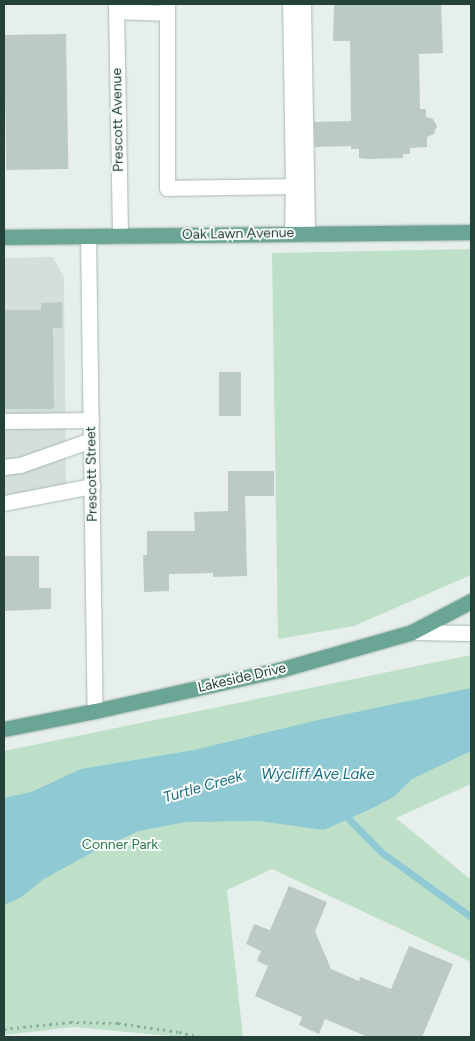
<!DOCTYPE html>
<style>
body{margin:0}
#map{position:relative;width:475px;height:1041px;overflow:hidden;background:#e6efeb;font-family:Figtree,sans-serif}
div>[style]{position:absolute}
.built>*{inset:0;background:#d4dfda}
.green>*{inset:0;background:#bfe0c8}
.water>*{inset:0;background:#8ec9d4}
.stream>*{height:7px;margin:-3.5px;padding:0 3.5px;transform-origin:3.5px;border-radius:3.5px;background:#8ec9d4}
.building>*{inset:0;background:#bbcac4;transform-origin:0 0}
.path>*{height:3px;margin-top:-1.5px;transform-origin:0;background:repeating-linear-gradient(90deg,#86b3a5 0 2.5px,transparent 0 6.5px)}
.roads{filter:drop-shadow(0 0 1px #a8b8b2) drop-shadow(0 0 1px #a8b8b2)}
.minor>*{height:15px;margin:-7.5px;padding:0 7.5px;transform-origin:7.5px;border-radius:7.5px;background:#fff}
.major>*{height:15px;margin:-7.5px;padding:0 7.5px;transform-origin:7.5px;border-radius:7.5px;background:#6aa596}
span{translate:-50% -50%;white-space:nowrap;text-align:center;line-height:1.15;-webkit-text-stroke:4px #f7fbf9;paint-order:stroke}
.street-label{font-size:14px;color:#24423a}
.park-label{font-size:14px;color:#2d7a4b}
.water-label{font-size:15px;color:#1c6f80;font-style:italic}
.frame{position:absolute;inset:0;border:5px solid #24423a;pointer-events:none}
</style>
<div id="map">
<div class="built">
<i style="clip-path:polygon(53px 257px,64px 278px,66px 485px,4px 496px,4px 258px)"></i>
</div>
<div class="green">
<i style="clip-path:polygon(471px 249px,471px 575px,354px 626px,278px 639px,272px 253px)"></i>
<i style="clip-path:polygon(471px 655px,471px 784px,396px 818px,471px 880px,471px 962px,272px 869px,227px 890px,243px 1037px,181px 1037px,74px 1027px,4px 1035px,4px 751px)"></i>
</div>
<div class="water">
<i style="clip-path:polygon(471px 688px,471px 751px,412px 779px,395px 796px,377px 806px,324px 830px,259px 821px,186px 822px,139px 831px,93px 852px,44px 879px,20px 898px,4px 905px,4px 798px,31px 792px,81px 769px,194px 750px,318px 720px)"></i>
</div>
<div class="stream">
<i style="left:344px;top:810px;width:10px;rotate:61deg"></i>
<i style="left:349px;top:819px;width:46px;rotate:45.9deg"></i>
<i style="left:381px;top:852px;width:111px;rotate:35.8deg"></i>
</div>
<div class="building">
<i style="clip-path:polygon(334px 4px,441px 4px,443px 53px,419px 54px,420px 109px,426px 109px,426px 117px,433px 119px,437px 126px,434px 134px,427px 137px,427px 147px,410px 148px,410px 154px,403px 154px,403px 158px,369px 159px,359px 158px,359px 149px,351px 149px,351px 146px,315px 147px,314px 122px,351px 121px,350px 41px,333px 41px)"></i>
<i style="left:66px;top:34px;width:135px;height:62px;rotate:89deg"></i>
<i style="clip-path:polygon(62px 302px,62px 328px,53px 328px,54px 409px,4px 409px,4px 310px,41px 310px,41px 303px)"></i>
<i style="left:241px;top:372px;width:44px;height:22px;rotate:90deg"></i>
<i style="clip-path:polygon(228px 471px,274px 471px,274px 496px,245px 496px,247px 576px,213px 577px,213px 573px,169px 574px,169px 591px,144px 592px,143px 555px,147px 555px,147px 531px,195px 531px,194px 512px,228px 511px)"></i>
<i style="clip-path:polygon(4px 556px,39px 556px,39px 588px,51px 588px,51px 609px,4px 611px)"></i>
<i style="clip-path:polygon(289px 886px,327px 902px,315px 931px,331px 969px,359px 981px,360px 977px,391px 989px,409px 946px,453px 964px,422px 1037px,368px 1037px,325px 1019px,319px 1034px,299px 1025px,302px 1017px,255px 996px,268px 966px,257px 961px,261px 951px,246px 944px,254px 924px,270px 930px)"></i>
</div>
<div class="path">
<i style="left:4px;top:1029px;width:66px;rotate:-6.1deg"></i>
<i style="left:70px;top:1022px;width:48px;rotate:1.2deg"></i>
<i style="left:118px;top:1023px;width:62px;rotate:8.4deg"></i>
<i style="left:179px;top:1032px;width:23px;rotate:13deg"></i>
</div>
<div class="roads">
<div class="minor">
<i style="left:116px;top:4px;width:232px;rotate:89deg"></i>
<i style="left:167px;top:4px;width:184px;rotate:90deg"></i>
<i style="left:167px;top:188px;width:126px;rotate:-0.9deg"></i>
<i style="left:293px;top:186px;width:182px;rotate:-90.9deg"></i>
<i style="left:303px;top:4px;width:230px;rotate:89deg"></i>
<i style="left:116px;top:11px;width:51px;rotate:2.2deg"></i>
<i style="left:292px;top:234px;width:48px;rotate:-88.8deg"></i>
<i style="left:88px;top:236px;width:475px;rotate:89.2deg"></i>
<i style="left:4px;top:421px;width:87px;rotate:-0.7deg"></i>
<i style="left:4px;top:467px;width:16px;rotate:-7deg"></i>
<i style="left:20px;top:465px;width:75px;rotate:-19.4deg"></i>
<i style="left:4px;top:503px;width:90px;rotate:-10.9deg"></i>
<i style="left:412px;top:632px;width:59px;rotate:1deg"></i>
</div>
<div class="major">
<i style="left:4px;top:237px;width:467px;rotate:-0.6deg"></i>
<i style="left:4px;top:729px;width:93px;rotate:-11.2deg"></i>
<i style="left:95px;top:711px;width:189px;rotate:-12.6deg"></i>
<i style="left:279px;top:670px;width:138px;rotate:-15.9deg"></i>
<i style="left:412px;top:632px;width:67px;rotate:-27.7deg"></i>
</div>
</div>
<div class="street-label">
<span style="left:118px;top:120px;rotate:-91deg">Prescott Avenue</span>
<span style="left:238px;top:234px;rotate:-1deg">Oak Lawn Avenue</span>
<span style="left:92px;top:474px;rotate:-91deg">Prescott Street</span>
<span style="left:242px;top:678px;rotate:-13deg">Lakeside Drive</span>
</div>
<div class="park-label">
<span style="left:120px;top:845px">Conner Park</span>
</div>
<div class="water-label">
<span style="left:318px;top:775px">Wycliff Ave Lake</span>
<span style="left:203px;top:787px;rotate:-16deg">Turtle Creek</span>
</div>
<div class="frame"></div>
</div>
